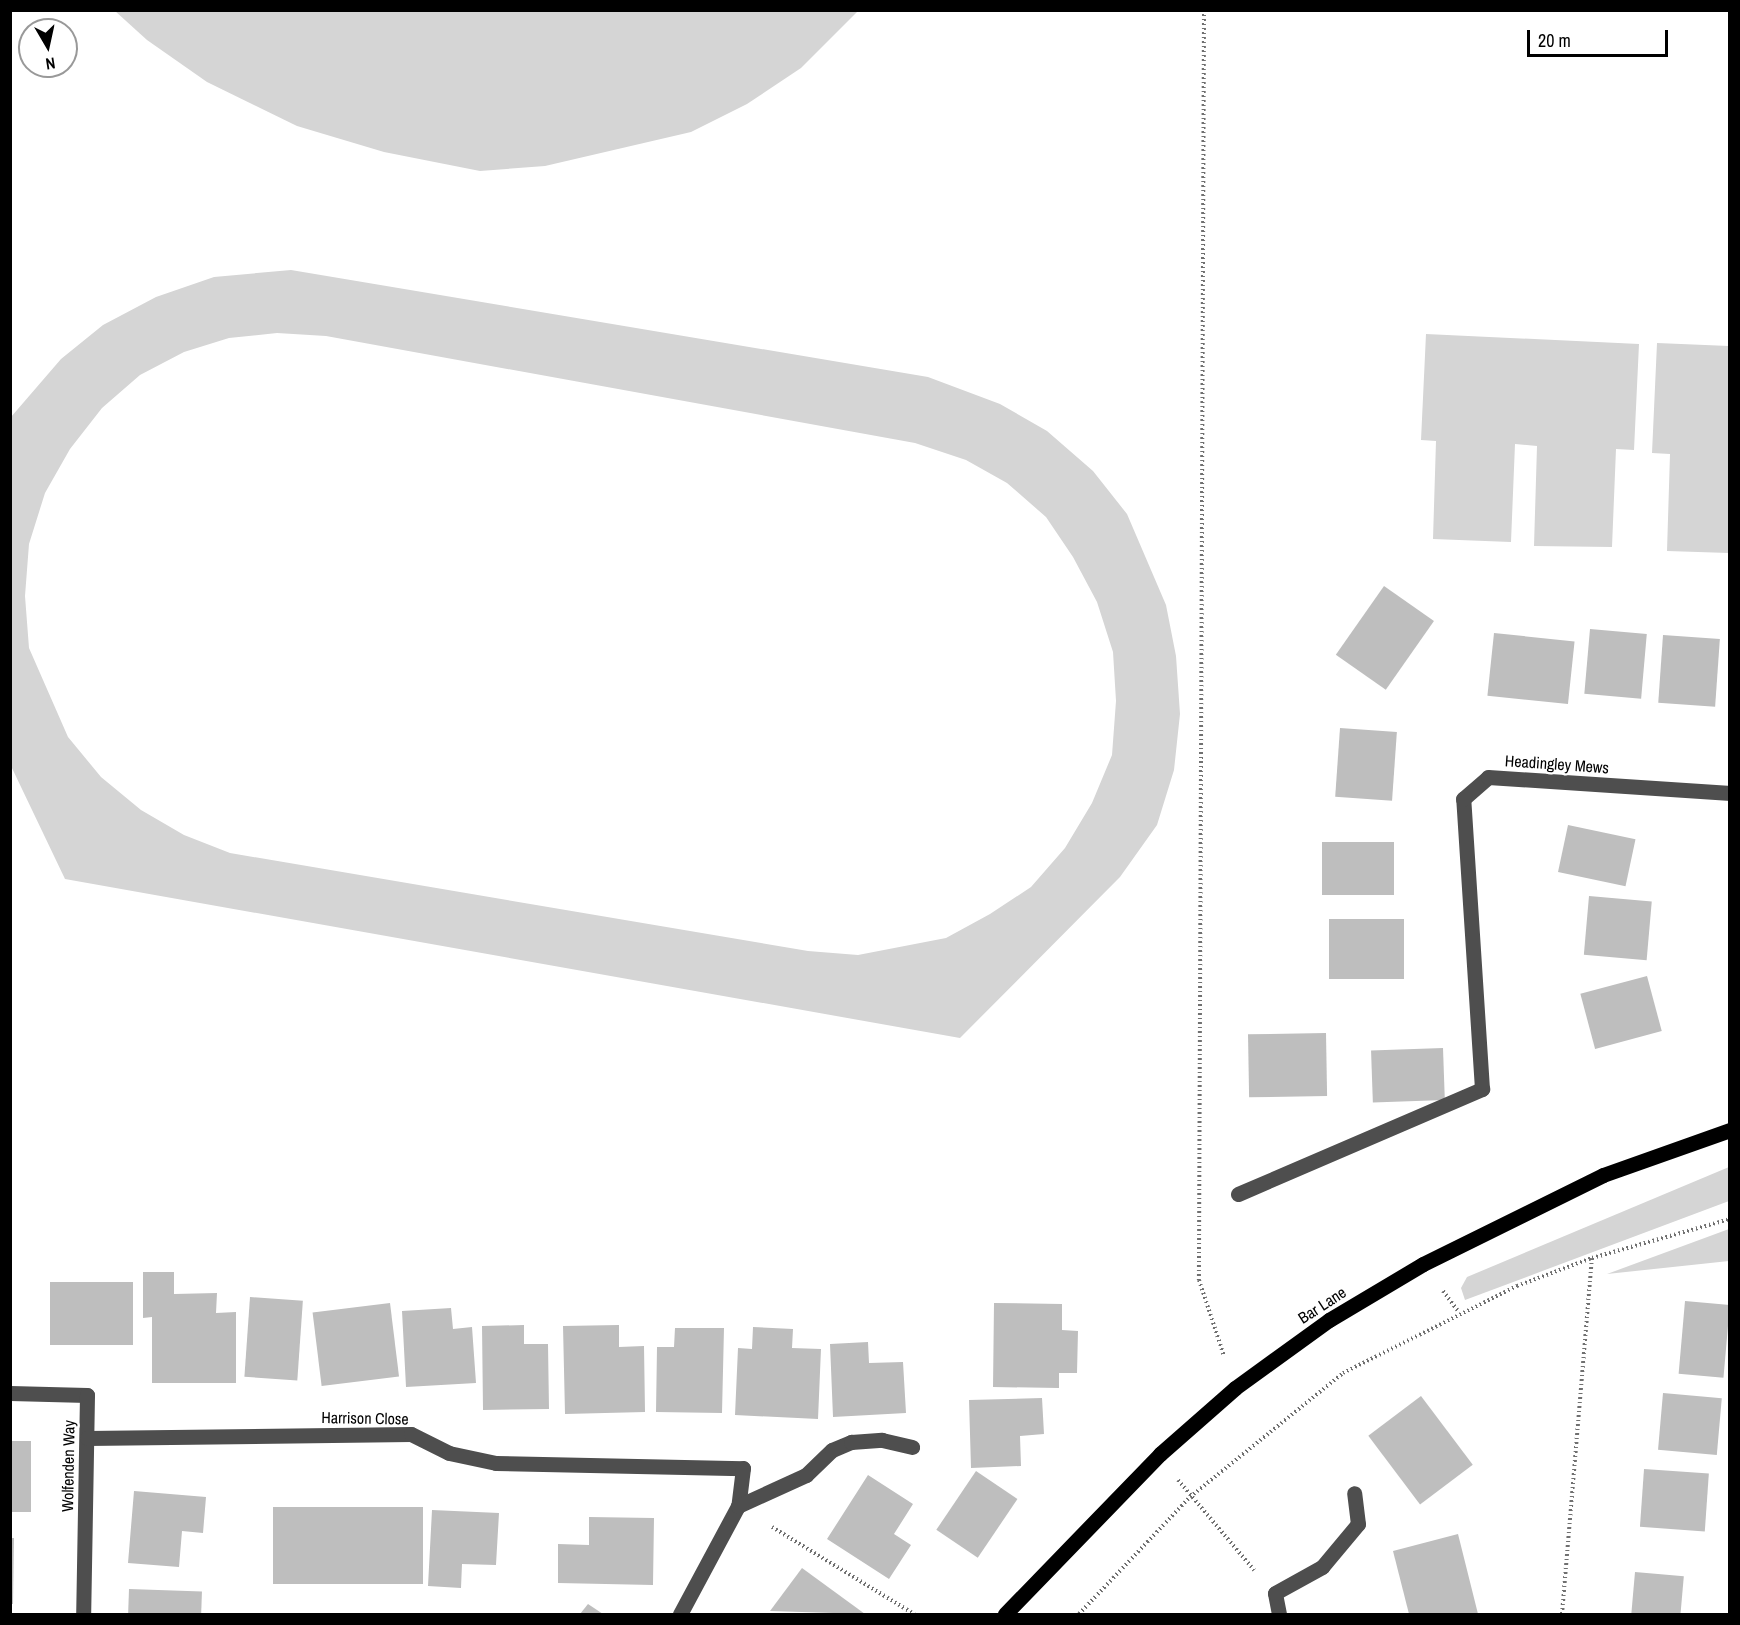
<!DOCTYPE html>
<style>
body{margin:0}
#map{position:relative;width:1740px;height:1625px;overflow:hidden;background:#fff;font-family:"Archivo Narrow",sans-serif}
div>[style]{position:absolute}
.green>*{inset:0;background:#d5d5d5}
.building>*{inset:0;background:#bebebe;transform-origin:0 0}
.path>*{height:4px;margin-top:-2px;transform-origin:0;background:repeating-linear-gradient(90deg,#707070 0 1.5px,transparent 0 4.5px)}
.minor>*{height:15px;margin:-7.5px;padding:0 7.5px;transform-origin:7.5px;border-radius:7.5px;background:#4e4e4e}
.major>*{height:15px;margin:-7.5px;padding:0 7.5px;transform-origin:7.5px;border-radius:7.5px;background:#000}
span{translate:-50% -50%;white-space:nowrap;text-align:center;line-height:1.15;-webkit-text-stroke:4.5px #fff;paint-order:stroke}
.street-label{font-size:16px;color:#000}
.frame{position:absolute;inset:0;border:12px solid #000;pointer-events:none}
.north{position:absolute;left:18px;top:18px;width:60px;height:60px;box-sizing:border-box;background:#fff;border:2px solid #999;border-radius:50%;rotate:171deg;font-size:16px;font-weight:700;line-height:24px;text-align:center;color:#000}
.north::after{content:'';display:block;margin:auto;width:21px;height:27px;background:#000;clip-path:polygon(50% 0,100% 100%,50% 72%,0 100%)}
.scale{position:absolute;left:1527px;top:30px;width:141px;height:27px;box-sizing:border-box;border:3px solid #000;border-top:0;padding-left:8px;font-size:18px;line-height:21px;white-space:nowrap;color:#000;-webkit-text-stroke:4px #fff;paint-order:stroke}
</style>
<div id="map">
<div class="green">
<i style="clip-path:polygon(115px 11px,858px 11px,801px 68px,747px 104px,691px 132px,545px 166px,480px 171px,384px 152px,297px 126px,207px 82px,147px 40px)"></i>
<i style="clip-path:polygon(evenodd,291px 270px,928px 377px,1000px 404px,1047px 431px,1093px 471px,1127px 514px,1166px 605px,1176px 656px,1180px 714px,1174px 770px,1157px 825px,1120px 877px,960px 1038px,65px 879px,11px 766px,11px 417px,61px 359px,103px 325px,156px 297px,214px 277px,291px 270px,277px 333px,326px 336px,915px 443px,966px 460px,1007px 483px,1046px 517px,1073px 557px,1097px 602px,1113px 652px,1116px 701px,1112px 755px,1092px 803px,1065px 848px,1031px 887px,990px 914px,946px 938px,858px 955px,808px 951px,230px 853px,184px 835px,141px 810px,101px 777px,68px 737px,29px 648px,25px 596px,29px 544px,45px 493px,70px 449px,102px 408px,140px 375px,184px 352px,229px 338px,277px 333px)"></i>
<i style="clip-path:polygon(1426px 334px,1639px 344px,1634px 450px,1616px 449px,1612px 547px,1534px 546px,1537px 446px,1515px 444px,1511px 542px,1433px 539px,1436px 441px,1421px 440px)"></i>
<i style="clip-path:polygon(1657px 343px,1729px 346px,1729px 553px,1667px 551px,1670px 454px,1652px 453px)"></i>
<i style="clip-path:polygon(1729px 1167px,1729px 1201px,1465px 1300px,1461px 1288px,1467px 1277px)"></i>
<i style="clip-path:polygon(1729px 1229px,1729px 1261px,1607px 1274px)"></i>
</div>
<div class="building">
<i style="left:1384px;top:586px;width:61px;height:84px;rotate:35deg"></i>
<i style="left:1590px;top:629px;width:57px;height:65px;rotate:5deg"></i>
<i style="left:1494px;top:633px;width:81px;height:63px;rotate:6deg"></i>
<i style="left:1663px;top:635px;width:57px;height:68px;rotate:4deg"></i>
<i style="left:1340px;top:728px;width:57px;height:69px;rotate:4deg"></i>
<i style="left:1568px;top:825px;width:69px;height:48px;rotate:12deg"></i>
<i style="left:1322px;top:842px;width:72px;height:53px"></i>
<i style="left:1589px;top:896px;width:63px;height:59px;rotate:5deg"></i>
<i style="left:1404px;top:919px;width:60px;height:75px;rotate:90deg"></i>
<i style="left:1647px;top:976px;width:57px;height:69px;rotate:75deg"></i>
<i style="left:1326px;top:1033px;width:63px;height:78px;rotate:89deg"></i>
<i style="left:1443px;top:1048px;width:52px;height:72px;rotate:88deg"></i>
<i style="clip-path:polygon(143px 1272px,174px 1272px,174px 1294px,217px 1293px,216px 1313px,236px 1312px,236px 1383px,152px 1383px,152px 1317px,143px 1318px)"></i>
<i style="left:50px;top:1282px;width:83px;height:63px"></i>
<i style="left:250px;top:1297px;width:53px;height:80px;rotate:4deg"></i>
<i style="left:1685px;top:1301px;width:45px;height:73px;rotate:5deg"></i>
<i style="left:390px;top:1303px;width:74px;height:78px;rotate:83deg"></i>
<i style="clip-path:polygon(994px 1303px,1062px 1304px,1062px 1330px,1078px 1331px,1077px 1373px,1059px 1373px,1059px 1388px,993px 1387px)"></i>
<i style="clip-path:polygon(451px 1308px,453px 1329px,472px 1327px,476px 1383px,406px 1387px,402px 1311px)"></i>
<i style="clip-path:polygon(524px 1325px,524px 1344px,548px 1344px,549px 1409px,483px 1410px,482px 1326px)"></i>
<i style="clip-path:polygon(619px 1325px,619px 1347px,644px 1346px,645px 1412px,565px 1414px,563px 1326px)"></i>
<i style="clip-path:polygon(753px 1327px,793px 1329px,792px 1348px,821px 1349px,818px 1419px,735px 1415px,738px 1348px,752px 1349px)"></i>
<i style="clip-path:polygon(675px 1328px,724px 1328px,722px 1413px,656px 1412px,657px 1347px,674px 1347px)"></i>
<i style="clip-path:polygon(868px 1342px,869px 1363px,903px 1362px,906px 1413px,833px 1417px,830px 1344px)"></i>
<i style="left:1663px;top:1393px;width:59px;height:57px;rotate:5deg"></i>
<i style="left:1421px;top:1396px;width:86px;height:66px;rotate:53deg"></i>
<i style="clip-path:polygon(1042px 1398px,1044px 1434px,1020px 1436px,1021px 1466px,971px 1468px,969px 1400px)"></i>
<i style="left:31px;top:1441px;width:71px;height:21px;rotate:90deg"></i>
<i style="left:1644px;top:1469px;width:65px;height:58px;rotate:4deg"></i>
<i style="left:976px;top:1471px;width:50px;height:71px;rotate:34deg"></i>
<i style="clip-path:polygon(868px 1475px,913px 1504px,894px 1534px,911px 1545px,889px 1579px,827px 1539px)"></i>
<i style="clip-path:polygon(134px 1491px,206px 1497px,203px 1533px,182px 1531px,179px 1567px,128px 1563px)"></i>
<i style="left:273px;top:1507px;width:150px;height:77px"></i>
<i style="clip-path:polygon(432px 1510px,499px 1513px,496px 1565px,462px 1564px,461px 1588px,428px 1586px)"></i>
<i style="clip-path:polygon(589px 1517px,654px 1518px,653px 1585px,558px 1583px,558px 1544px,589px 1545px)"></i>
<i style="clip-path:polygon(1458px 1534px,1478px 1614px,1409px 1614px,1393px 1551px)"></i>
<i style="clip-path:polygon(10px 1538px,14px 1538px,13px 1604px,10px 1604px)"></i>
<i style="clip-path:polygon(802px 1568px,865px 1614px,770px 1611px)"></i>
<i style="left:1635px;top:1572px;width:49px;height:42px;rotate:5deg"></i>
<i style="left:129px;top:1589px;width:73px;height:25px;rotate:2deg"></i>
<i style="clip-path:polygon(588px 1604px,603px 1614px,580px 1614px)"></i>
</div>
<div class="path">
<i style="left:1204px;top:10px;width:1270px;rotate:90.23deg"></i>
<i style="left:1199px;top:1280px;width:80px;rotate:71.8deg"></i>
<i style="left:1443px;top:1291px;width:26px;rotate:53deg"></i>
<i style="left:1178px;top:1480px;width:118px;rotate:49.8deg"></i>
<i style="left:772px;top:1527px;width:167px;rotate:31.5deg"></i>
<i style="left:1079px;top:1614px;width:161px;rotate:-46.5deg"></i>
<i style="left:1190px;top:1497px;width:197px;rotate:-39deg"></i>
<i style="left:1343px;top:1373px;width:195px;rotate:-26.6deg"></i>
<i style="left:1517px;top:1286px;width:80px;rotate:-20.5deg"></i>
<i style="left:1592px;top:1258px;width:143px;rotate:-15.8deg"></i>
<i style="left:1562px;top:1614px;width:357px;rotate:-85.2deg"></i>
</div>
<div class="minor">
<i style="left:1238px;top:1194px;width:266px;rotate:-23.3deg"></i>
<i style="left:1482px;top:1089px;width:291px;rotate:-93.7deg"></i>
<i style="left:1463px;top:799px;width:33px;rotate:-41deg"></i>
<i style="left:1488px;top:777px;width:243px;rotate:3.8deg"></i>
<i style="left:10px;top:1393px;width:77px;rotate:1.5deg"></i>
<i style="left:87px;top:1395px;width:219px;rotate:91deg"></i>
<i style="left:87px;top:1438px;width:324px;rotate:-0.7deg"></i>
<i style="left:411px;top:1434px;width:42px;rotate:26.6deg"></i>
<i style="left:449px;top:1453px;width:48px;rotate:12deg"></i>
<i style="left:496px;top:1463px;width:247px;rotate:1.2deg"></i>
<i style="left:743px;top:1468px;width:38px;rotate:97deg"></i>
<i style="left:738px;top:1506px;width:123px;rotate:118.2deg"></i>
<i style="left:738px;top:1506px;width:75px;rotate:-24.5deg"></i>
<i style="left:806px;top:1475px;width:36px;rotate:-44deg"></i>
<i style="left:832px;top:1450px;width:21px;rotate:-23deg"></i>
<i style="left:851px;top:1442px;width:31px;rotate:-4deg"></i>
<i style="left:882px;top:1440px;width:31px;rotate:13deg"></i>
<i style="left:1279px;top:1614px;width:21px;rotate:-101deg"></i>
<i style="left:1275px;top:1593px;width:54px;rotate:-29deg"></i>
<i style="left:1322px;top:1567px;width:56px;rotate:-50.1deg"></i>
<i style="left:1358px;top:1524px;width:31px;rotate:-97deg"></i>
</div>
<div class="major">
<i style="left:1005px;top:1614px;width:223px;rotate:-45.9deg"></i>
<i style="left:1160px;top:1454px;width:100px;rotate:-41.3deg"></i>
<i style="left:1235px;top:1388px;width:116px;rotate:-35.9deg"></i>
<i style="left:1329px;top:1320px;width:109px;rotate:-30.8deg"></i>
<i style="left:1423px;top:1264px;width:201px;rotate:-26.3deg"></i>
<i style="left:1603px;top:1175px;width:135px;rotate:-19.5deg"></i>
</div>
<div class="street-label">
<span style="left:1557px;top:764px;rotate:4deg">Headingley Mews</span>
<span style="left:1322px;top:1305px;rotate:-33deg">Bar Lane</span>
<span style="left:365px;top:1418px;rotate:1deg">Harrison Close</span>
<span style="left:68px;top:1466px;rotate:-89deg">Wolfenden Way</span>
</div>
<div class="frame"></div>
<div class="north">N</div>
<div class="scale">20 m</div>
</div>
